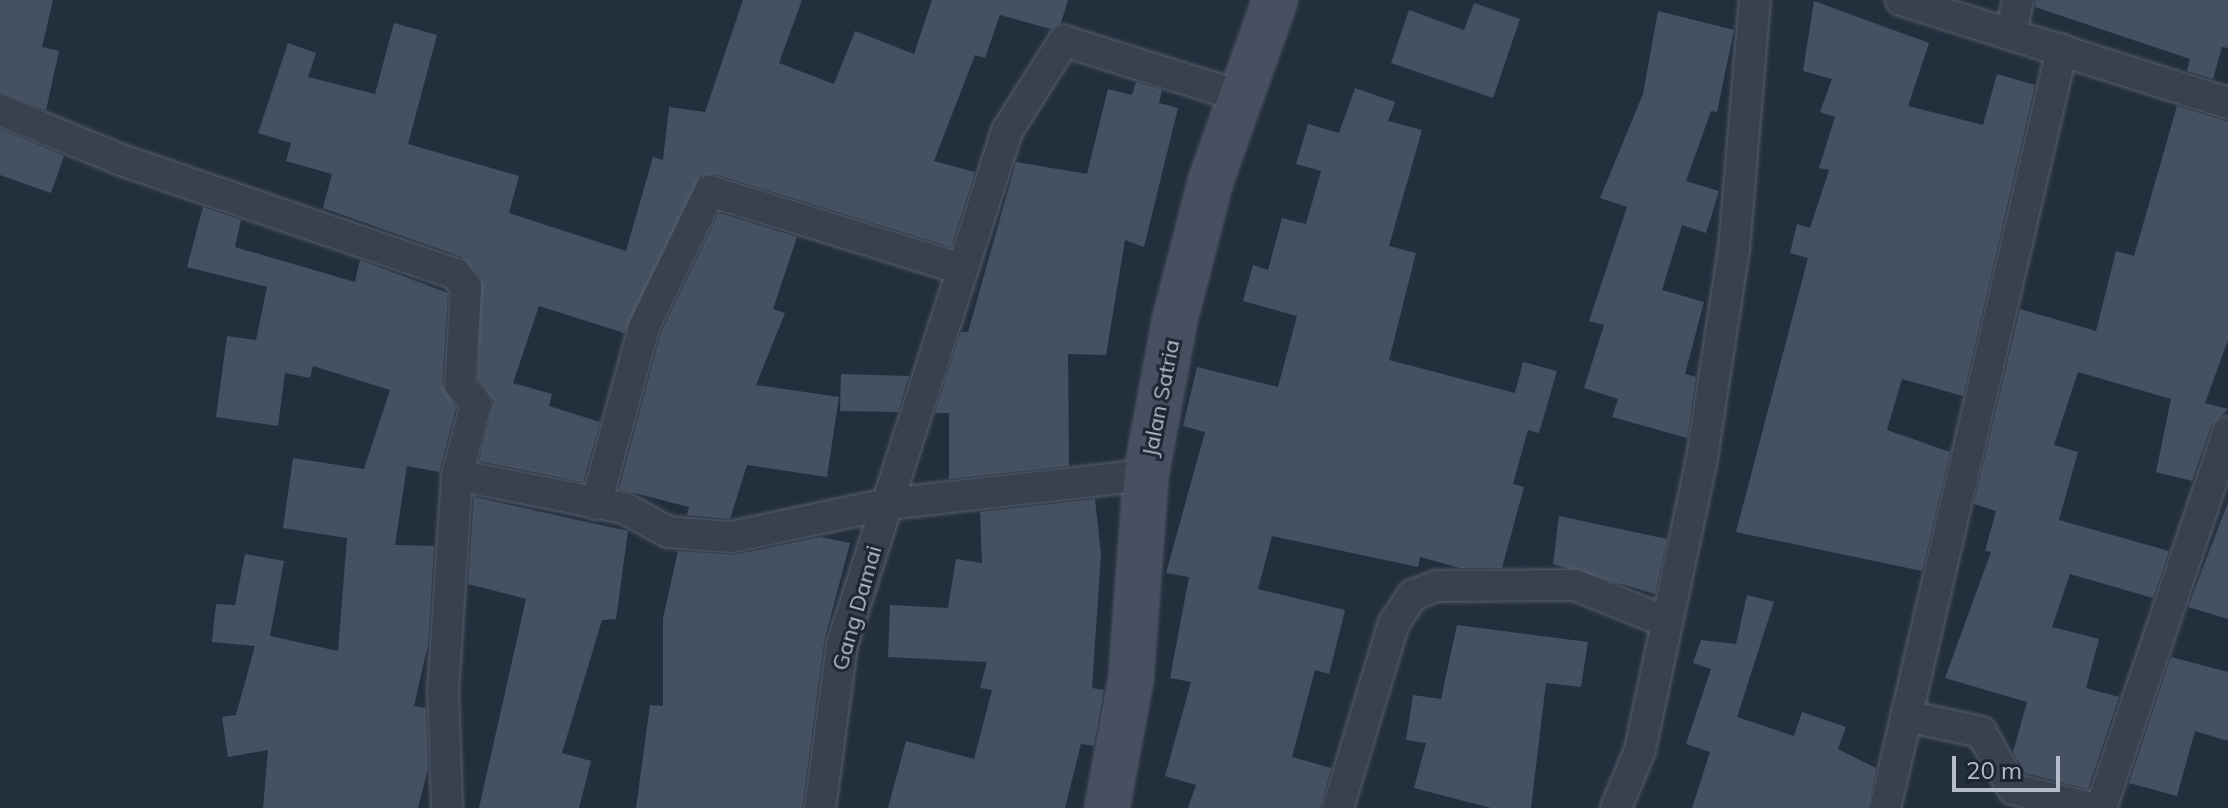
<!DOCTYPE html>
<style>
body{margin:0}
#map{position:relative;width:2228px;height:808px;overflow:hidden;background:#242f3e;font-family:Mulish,sans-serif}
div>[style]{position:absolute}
.building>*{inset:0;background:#455162}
.roads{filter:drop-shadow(0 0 2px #565f6c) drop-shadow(0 0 2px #565f6c)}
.street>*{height:30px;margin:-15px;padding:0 15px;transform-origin:15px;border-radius:15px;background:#38414e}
.secondary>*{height:42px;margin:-21px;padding:0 21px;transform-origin:21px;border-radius:21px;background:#465061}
span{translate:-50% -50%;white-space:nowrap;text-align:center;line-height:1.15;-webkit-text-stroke:6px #1d2633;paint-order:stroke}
.street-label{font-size:22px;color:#b4bcc9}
.scale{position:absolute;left:1952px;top:756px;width:108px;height:36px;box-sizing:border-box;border:4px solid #b4bcc9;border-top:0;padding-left:10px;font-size:24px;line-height:28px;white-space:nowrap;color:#b4bcc9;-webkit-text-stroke:6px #1d2633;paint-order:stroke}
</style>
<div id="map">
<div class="building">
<i style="clip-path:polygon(0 0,53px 0,42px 47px,59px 51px,46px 110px,0 92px)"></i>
<i style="clip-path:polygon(743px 0,802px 0,779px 63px,834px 84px,855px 31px,914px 54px,932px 0,1068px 0,1061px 23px,1051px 29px,1000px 15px,985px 58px,975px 55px,934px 161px,975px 172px,951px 247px,715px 174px,700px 176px,624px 333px,539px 306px,513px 383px,552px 394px,549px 406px,600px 422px,583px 482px,479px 461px,494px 401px,478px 379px,481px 278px,462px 257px,323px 208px,332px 174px,286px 161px,291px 143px,258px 133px,288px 43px,316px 53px,308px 77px,375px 94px,394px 23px,437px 35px,408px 144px,519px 176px,509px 213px,626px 251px,653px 157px,663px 160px,669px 107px,705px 112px)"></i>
<i style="clip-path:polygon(2036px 0,2228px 0,2228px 48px,2222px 47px,2213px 79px,2187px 71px,2190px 59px,2035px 7px)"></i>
<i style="clip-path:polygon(1814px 1px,1929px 43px,1908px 106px,1983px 125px,1997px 74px,2035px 85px,1963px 396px,1902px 379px,1887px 430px,1950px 452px,1922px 571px,1736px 532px,1808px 258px,1790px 253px,1797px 224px,1810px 228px,1829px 170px,1819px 168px,1835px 117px,1820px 112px,1832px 79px,1803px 71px)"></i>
<i style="clip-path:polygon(1474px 3px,1520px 19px,1493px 98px,1391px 63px,1409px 10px,1464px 30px)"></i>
<i style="clip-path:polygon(1658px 11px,1734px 30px,1717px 112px,1711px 111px,1686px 181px,1719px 191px,1706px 233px,1682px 225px,1662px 290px,1704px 302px,1685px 374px,1696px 377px,1687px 438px,1612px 417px,1618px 399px,1584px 388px,1604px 325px,1589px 321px,1627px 207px,1600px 198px,1643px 94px)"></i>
<i style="clip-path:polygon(1136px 82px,1162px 90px,1159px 103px,1178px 108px,1144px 247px,1125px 240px,1106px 355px,1068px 354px,1069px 466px,949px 479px,949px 413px,935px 413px,961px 332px,968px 332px,1016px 162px,1087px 174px,1108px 89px,1132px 95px)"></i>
<i style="clip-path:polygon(1355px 88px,1395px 102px,1388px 121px,1422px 130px,1389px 246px,1416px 253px,1389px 360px,1515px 393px,1523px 362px,1557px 371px,1539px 433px,1528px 430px,1513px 484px,1524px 487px,1502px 568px,1460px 568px,1420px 557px,1418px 567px,1272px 536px,1258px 589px,1345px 610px,1329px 674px,1315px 670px,1292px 757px,1331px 768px,1320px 808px,1188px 808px,1196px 785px,1165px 776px,1191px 682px,1170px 678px,1189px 577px,1166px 573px,1205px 432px,1183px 426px,1197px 367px,1278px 387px,1297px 316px,1243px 301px,1253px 265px,1268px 270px,1282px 218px,1306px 224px,1321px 171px,1296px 164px,1308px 124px,1339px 133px)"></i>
<i style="clip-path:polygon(2177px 106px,2228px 122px,2228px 340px,2205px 403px,2228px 409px,2211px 426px,2192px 481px,2156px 472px,2171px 399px,2078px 372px,2054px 445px,2078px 452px,2059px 520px,2169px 551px,2153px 598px,2070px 574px,2052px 627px,2099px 639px,2086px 688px,2119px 697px,2088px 789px,2025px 773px,2013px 752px,2027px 702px,1945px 678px,1991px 552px,1985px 551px,1996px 511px,1974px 504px,2020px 309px,2096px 331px,2116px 251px,2134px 256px)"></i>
<i style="clip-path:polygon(0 129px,64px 156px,51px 193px,0 175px)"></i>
<i style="clip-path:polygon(203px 207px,241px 220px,235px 247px,355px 282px,360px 260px,448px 293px,442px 384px,456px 408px,439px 472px,407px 466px,395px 545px,434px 546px,428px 644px,414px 706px,426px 708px,428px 769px,418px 808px,263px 808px,268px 750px,228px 757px,222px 717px,236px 715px,255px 646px,212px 642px,216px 604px,235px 605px,245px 554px,284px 561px,270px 636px,338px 651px,347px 538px,283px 528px,293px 458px,364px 469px,390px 390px,313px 366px,310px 378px,285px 373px,278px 426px,216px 417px,227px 336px,256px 340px,267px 287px,187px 267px)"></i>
<i style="clip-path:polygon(719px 213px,797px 237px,773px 309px,785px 313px,756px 385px,839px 397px,827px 477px,747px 465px,730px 519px,687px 515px,689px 507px,619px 489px,661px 333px)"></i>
<i style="clip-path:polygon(841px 374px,909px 376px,898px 412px,840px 411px)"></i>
<i style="clip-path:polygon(474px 497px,628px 531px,616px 619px,602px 620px,562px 753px,591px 761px,579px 808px,479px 808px,526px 599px,468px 584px)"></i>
<i style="clip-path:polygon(1095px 499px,1101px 555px,1092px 688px,1104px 690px,1094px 746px,1081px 744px,1065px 808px,888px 808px,906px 741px,974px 759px,992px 690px,980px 688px,987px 662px,888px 657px,890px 605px,948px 608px,956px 559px,982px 563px,980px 512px)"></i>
<i style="clip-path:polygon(2228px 502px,2228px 619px,2188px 607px)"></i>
<i style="clip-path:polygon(1559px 516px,1667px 539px,1655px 594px,1553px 564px)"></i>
<i style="clip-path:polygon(820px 537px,850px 543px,824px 642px,802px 808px,636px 808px,650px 705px,663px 706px,663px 618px,678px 551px,734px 555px)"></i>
<i style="clip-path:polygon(1747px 595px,1774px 602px,1737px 717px,1794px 736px,1802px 712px,1846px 727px,1838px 749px,1876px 768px,1868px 808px,1692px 808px,1710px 752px,1686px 744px,1711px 669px,1693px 663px,1701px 640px,1736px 644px)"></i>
<i style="clip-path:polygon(1457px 625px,1588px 642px,1581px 687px,1546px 683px,1531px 808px,1491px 808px,1414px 788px,1426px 743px,1406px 740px,1413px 695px,1441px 699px)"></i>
<i style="clip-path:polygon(2171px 657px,2228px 672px,2228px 741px,2195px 731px,2177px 796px,2129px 783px)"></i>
</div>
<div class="roads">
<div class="street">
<i style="left:1901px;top:0;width:343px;rotate:17.5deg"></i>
<i style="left:2011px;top:33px;width:34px;rotate:-78deg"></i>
<i style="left:0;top:110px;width:134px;rotate:22.4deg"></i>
<i style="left:124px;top:161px;width:351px;rotate:18.8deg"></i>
<i style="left:456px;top:274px;width:17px;rotate:54deg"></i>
<i style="left:466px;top:288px;width:97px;rotate:93.5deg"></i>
<i style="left:460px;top:385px;width:25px;rotate:50deg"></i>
<i style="left:476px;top:404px;width:73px;rotate:105deg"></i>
<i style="left:457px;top:475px;width:216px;rotate:93.7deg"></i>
<i style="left:443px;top:691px;width:117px;rotate:88deg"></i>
<i style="left:457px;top:475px;width:170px;rotate:11.2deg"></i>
<i style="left:624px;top:508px;width:50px;rotate:28.6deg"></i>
<i style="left:668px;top:532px;width:63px;rotate:4.5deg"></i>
<i style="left:731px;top:537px;width:160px;rotate:-11.9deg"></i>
<i style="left:888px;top:504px;width:260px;rotate:-6.4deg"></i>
<i style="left:596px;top:504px;width:183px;rotate:-74.8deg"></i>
<i style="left:644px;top:327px;width:151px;rotate:-64.1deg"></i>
<i style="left:710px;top:191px;width:260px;rotate:17.2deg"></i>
<i style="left:1906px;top:716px;width:77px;rotate:12deg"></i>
<i style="left:1981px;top:732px;width:65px;rotate:60.7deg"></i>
<i style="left:2013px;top:789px;width:80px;rotate:13.7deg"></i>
<i style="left:820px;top:808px;width:164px;rotate:-82.3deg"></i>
<i style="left:842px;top:645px;width:540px;rotate:-72.2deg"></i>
<i style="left:1007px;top:131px;width:107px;rotate:-57.7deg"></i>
<i style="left:1064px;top:41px;width:184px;rotate:17.4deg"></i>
<i style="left:1338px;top:808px;width:193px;rotate:-73.2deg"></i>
<i style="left:1394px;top:623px;width:34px;rotate:-56deg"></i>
<i style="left:1413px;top:595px;width:26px;rotate:-21deg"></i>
<i style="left:1437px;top:586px;width:138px;rotate:-0.4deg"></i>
<i style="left:1575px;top:585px;width:96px;rotate:22deg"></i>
<i style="left:1616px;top:808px;width:63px;rotate:-67.5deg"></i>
<i style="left:1640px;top:750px;width:292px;rotate:-78deg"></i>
<i style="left:1701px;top:464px;width:218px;rotate:-81.3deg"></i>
<i style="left:1734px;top:249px;width:250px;rotate:-85.2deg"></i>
<i style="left:1885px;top:808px;width:779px;rotate:-76.87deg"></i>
<i style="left:2101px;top:808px;width:397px;rotate:-71.3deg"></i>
</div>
<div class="secondary">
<i style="left:1107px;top:808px;width:131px;rotate:-79.5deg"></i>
<i style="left:1131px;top:679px;width:205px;rotate:-85.8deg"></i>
<i style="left:1146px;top:475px;width:159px;rotate:-79.5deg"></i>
<i style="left:1175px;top:319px;width:144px;rotate:-75.5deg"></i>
<i style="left:1211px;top:180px;width:191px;rotate:-70.4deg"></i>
</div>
</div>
<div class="street-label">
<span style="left:1161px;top:398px;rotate:-79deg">Jalan Satria</span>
<span style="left:857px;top:608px;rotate:-74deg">Gang Damai</span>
</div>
<div class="scale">20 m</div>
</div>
